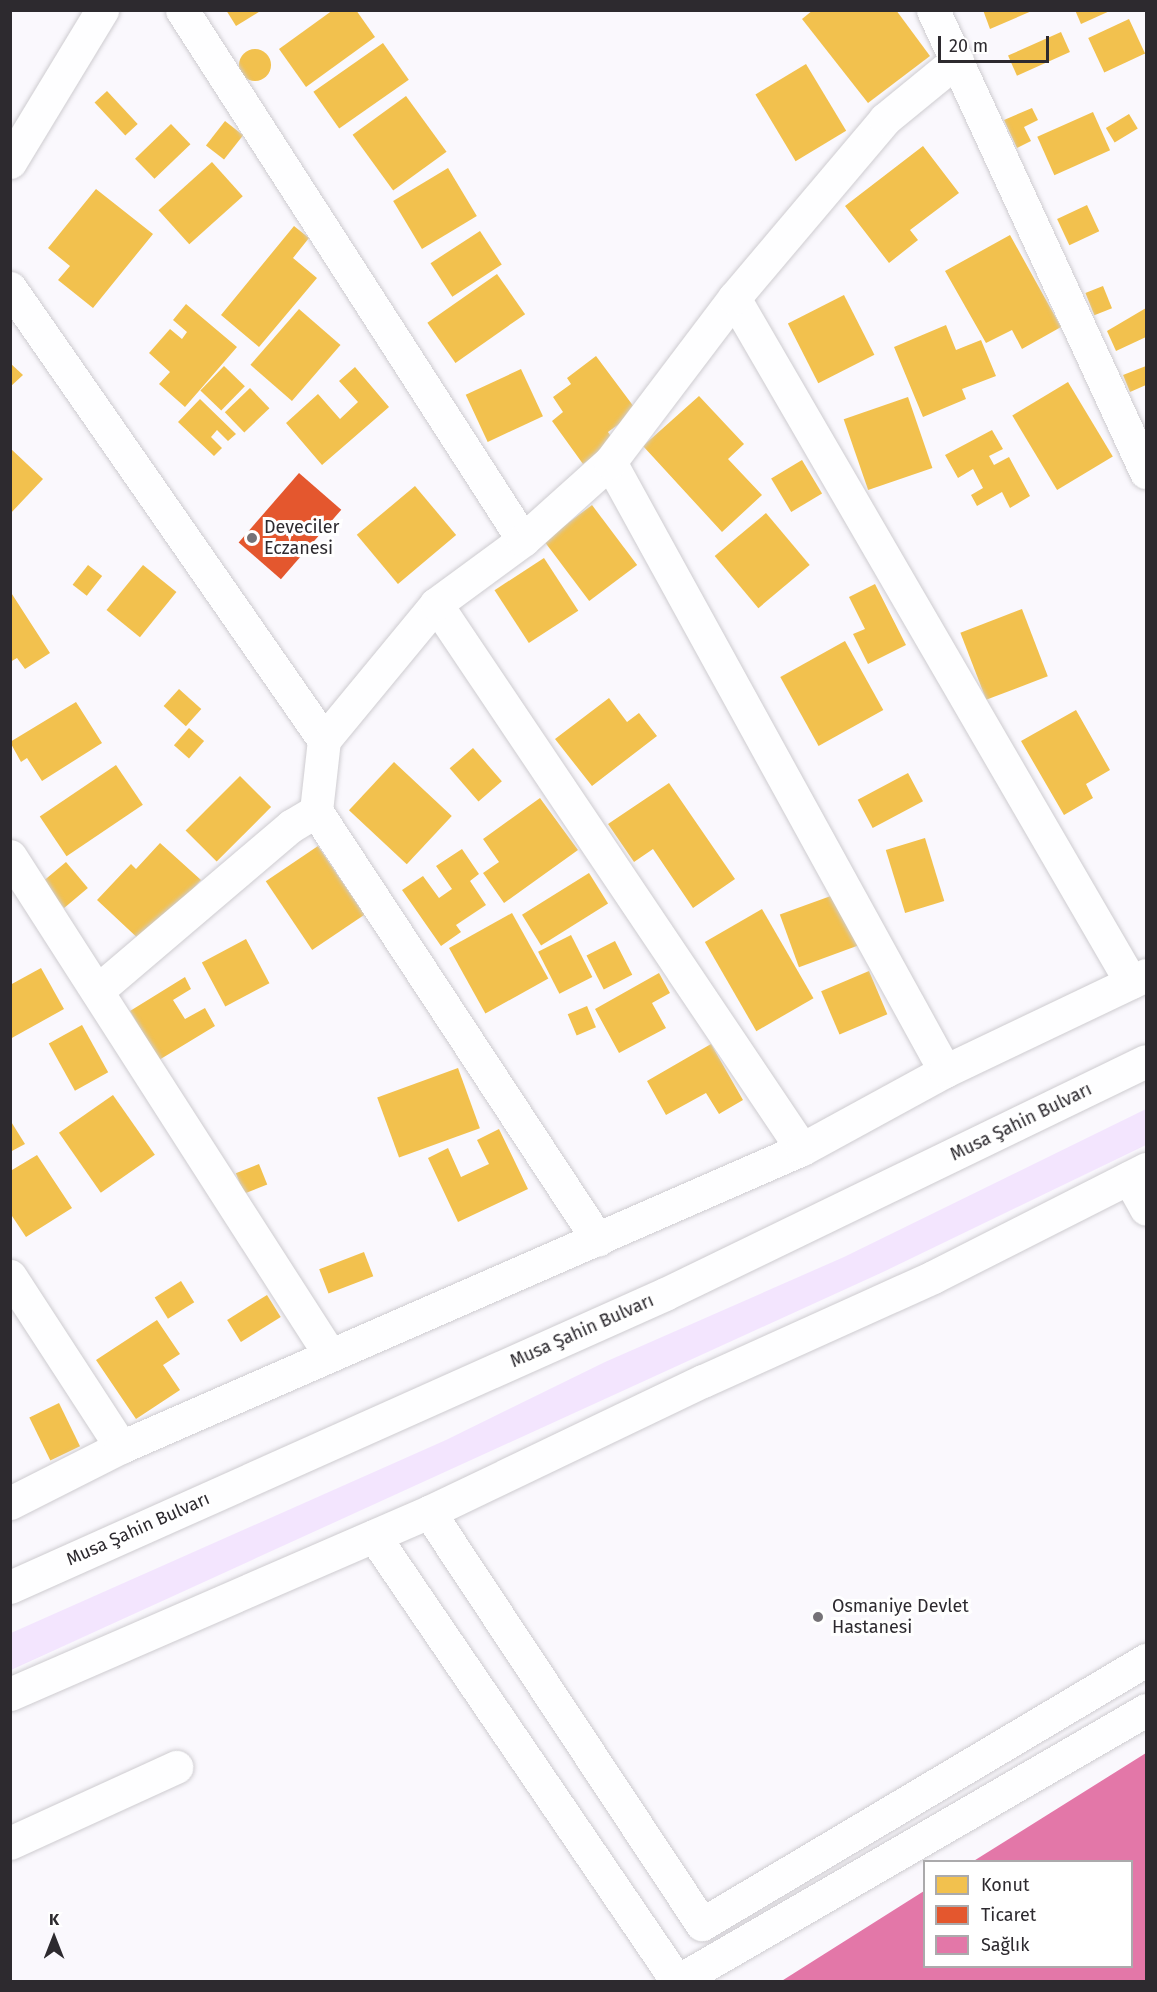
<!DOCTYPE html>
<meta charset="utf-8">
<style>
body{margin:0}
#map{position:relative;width:1157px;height:1992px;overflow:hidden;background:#faf8fd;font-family:"Fira Sans",sans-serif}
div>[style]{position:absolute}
.green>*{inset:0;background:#f3e5fe}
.homes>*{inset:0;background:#f2c14e;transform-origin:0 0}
.round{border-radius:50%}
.shops>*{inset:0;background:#e4572e;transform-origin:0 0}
.health>*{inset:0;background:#e377a8}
.roads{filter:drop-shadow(0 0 2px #ceccd0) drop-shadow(0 0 2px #ceccd0)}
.minor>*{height:33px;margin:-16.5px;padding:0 16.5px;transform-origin:16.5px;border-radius:16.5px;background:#fefeff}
.major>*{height:33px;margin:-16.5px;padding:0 16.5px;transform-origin:16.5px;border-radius:16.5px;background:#fefeff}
.dots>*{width:16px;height:16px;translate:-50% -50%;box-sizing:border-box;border:3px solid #fff;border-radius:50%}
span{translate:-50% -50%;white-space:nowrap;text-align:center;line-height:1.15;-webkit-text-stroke:6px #fff;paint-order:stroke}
.poi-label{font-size:18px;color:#2d2a2f}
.left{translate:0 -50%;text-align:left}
.street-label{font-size:18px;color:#2d2a2f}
.frame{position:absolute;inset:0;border:12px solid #2d2a2f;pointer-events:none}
.legend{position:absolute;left:923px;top:1860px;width:210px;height:108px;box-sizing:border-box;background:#fff;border:2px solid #abaaac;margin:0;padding:8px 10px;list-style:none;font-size:18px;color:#2d2a2f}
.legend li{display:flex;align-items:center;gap:12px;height:30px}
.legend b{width:30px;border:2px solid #abaaac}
.north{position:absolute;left:24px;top:1908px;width:60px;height:60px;-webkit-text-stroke:4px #fff;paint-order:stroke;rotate:0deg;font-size:16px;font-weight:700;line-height:24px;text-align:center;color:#2d2a2f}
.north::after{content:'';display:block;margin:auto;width:21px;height:27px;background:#2d2a2f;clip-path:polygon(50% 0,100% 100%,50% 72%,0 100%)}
.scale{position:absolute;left:938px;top:36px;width:111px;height:27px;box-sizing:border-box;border:3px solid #2d2a2f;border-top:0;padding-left:8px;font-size:18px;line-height:21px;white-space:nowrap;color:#2d2a2f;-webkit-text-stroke:4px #fff;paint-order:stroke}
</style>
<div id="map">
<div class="green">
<i style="clip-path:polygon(1146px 1109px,1146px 1145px,883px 1272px,11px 1670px,11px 1633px,446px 1440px,605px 1362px,844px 1257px)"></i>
</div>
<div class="homes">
<i style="clip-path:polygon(226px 10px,262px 10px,236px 26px)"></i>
<i style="clip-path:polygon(333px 10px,356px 10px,375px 37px,306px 87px,279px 49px)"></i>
<i style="clip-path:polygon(813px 10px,896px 10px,930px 56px,868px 103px,802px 19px)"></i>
<i style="clip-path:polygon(983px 10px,1034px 10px,990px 29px)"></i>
<i style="clip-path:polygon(1075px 10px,1112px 10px,1081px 24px)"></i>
<i style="left:1129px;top:19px;width:38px;height:45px;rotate:65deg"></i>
<i style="left:1061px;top:32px;width:22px;height:58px;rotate:66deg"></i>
<i style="left:383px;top:43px;width:45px;height:85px;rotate:55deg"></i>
<i class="round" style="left:239px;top:49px;width:32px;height:32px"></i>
<i style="left:806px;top:64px;width:78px;height:59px;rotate:59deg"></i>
<i style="left:107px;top:91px;width:45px;height:17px;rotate:47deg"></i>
<i style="left:406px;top:96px;width:69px;height:66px;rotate:54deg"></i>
<i style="clip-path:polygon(1032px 108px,1038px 120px,1024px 127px,1031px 141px,1017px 148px,1004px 120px)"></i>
<i style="left:1093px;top:112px;width:42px;height:61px;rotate:66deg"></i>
<i style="left:1129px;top:114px;width:17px;height:27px;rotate:59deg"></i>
<i style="left:225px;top:121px;width:23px;height:31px;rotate:38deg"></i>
<i style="left:171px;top:124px;width:28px;height:50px;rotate:46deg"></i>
<i style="clip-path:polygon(923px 146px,959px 193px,910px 230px,918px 240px,889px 263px,845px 206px)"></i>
<i style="left:212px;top:162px;width:46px;height:72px;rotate:48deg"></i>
<i style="left:448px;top:168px;width:56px;height:64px;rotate:59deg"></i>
<i style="clip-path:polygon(96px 189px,153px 234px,93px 308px,58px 280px,70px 266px,48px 248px)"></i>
<i style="left:1087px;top:205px;width:29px;height:33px;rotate:65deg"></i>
<i style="clip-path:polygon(294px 226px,309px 238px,293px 258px,317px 278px,259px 347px,221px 315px)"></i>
<i style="left:480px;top:231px;width:40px;height:59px;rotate:57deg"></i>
<i style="clip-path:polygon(1010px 235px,1061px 327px,1022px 349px,1012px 330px,986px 343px,945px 271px)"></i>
<i style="left:497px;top:274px;width:49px;height:85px;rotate:55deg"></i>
<i style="left:1103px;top:286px;width:24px;height:19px;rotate:68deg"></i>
<i style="left:844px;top:295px;width:67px;height:63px;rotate:63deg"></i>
<i style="clip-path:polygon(186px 304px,237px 347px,185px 407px,159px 384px,170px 372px,149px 353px,170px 329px,182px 339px,187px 332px,173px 320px)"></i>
<i style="clip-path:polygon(1146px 308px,1146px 337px,1116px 351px,1107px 331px)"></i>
<i style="left:299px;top:309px;width:55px;height:74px;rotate:41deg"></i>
<i style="clip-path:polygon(946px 325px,956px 350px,981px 340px,996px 376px,962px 389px,966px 399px,923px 417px,894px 347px)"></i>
<i style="clip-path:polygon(596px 356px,637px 411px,608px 432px,614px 441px,583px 464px,552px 421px,563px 412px,553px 397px,571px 384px,567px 378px)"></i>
<i style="clip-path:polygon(10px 363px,23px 375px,10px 387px)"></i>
<i style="left:224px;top:366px;width:29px;height:34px;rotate:44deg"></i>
<i style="clip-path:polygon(1146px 366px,1146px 385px,1130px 392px,1123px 375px)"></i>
<i style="clip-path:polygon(355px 367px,389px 407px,322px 465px,286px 423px,318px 394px,340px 419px,358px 402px,339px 381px)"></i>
<i style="left:521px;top:369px;width:52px;height:61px;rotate:65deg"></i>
<i style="left:1068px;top:382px;width:87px;height:65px;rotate:59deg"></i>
<i style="left:250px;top:388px;width:28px;height:35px;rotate:46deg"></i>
<i style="clip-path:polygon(699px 396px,744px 444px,728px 459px,762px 495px,722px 532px,643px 446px)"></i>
<i style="left:908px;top:397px;width:75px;height:68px;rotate:71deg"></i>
<i style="clip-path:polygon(200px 399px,236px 434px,228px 441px,217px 430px,211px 437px,222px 448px,214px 456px,178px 422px)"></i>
<i style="clip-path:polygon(992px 430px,1003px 449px,989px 456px,994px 465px,1009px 457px,1030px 496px,1010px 508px,1002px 492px,977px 506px,971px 495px,983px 488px,973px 469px,958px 478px,945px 455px)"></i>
<i style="clip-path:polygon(10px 448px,43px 479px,10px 514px)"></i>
<i style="left:802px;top:460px;width:39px;height:36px;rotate:59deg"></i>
<i style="left:415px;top:486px;width:64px;height:76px;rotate:50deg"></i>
<i style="left:592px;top:505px;width:75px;height:60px;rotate:53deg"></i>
<i style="left:766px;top:513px;width:68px;height:67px;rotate:50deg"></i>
<i style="left:544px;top:558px;width:63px;height:59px;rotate:57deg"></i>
<i style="left:88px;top:565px;width:18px;height:25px;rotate:38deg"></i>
<i style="left:143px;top:565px;width:43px;height:58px;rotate:39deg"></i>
<i style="clip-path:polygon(875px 584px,906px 645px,868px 664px,853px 634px,865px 629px,849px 597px)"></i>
<i style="clip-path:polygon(10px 591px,50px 653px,25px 669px,17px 658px,10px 662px)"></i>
<i style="left:1022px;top:609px;width:72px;height:66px;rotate:69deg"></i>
<i style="left:845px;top:641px;width:79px;height:74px;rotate:61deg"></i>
<i style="left:179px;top:689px;width:30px;height:23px;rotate:42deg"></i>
<i style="clip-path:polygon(609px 698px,627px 722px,639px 713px,657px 736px,592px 786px,555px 739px)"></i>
<i style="clip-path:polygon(76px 702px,102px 743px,42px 781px,27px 758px,21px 762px,10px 742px)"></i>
<i style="clip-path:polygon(1076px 710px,1110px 770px,1086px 784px,1093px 798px,1064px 815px,1021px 741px)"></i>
<i style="left:189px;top:728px;width:20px;height:23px;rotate:41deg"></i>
<i style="left:473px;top:748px;width:44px;height:31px;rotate:49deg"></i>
<i style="left:394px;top:762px;width:79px;height:66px;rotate:43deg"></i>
<i style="left:116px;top:765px;width:48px;height:92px;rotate:56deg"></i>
<i style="left:908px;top:773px;width:32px;height:57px;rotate:62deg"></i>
<i style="left:240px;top:776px;width:44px;height:77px;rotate:45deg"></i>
<i style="clip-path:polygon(669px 783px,735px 879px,693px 908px,653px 849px,634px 862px,608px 824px)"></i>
<i style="clip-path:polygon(540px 798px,578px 850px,504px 903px,483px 873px,499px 862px,483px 839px)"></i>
<i style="left:925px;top:838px;width:66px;height:41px;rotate:73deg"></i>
<i style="clip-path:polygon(160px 843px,201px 880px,143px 943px,97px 900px,131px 864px,136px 869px)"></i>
<i style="left:318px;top:846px;width:83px;height:63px;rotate:56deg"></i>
<i style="clip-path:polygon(462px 849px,479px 874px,470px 881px,486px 905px,456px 925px,461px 932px,441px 946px,402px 890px,423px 876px,439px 898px,452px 889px,436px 866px)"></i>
<i style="left:66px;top:862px;width:34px;height:31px;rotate:50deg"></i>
<i style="left:589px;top:873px;width:36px;height:79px;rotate:58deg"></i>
<i style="left:839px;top:893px;width:56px;height:63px;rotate:70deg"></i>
<i style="left:762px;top:909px;width:103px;height:66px;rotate:60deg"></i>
<i style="left:512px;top:913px;width:75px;height:72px;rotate:61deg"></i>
<i style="left:571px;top:935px;width:47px;height:37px;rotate:63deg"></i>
<i style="left:246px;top:939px;width:50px;height:50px;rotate:62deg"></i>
<i style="left:615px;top:941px;width:38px;height:32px;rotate:63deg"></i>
<i style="clip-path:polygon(41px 968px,64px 1009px,10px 1039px,10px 985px)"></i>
<i style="left:869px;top:971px;width:47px;height:52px;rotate:67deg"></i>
<i style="clip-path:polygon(659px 973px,670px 993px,652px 1003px,666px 1028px,619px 1053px,595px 1009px)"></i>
<i style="clip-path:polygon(185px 977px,191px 989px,173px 1000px,185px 1019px,205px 1008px,215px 1026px,159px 1060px,130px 1011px)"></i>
<i style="left:587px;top:1006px;width:23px;height:21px;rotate:67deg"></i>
<i style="left:82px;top:1025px;width:54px;height:38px;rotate:61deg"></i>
<i style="clip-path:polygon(711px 1044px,743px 1100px,719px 1114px,706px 1093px,666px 1115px,647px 1081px)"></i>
<i style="left:458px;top:1068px;width:64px;height:86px;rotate:70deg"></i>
<i style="left:113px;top:1095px;width:73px;height:66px;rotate:55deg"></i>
<i style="clip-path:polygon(10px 1120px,25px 1144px,10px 1152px)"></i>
<i style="clip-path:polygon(499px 1129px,528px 1189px,458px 1222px,428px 1158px,448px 1148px,461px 1177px,489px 1164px,477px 1140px)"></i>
<i style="clip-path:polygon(37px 1155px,72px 1208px,26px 1237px,10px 1213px,10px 1168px,12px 1170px)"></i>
<i style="left:259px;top:1164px;width:22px;height:25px;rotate:68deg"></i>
<i style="left:364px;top:1252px;width:26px;height:48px;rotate:69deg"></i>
<i style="left:181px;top:1281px;width:25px;height:31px;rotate:58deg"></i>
<i style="left:267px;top:1295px;width:26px;height:47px;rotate:58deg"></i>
<i style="clip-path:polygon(157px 1320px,180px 1354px,163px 1365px,180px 1390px,136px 1419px,96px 1360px)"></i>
<i style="left:59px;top:1403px;width:48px;height:33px;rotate:64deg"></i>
</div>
<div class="shops">
<i style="left:299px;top:473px;width:56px;height:92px;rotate:41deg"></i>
</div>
<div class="health">
<i style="clip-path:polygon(1146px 1753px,1146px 1982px,780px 1982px,924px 1891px,924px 1966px,1132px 1966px,1132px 1862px,972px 1862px)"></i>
</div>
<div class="roads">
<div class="minor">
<i style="left:182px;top:10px;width:630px;rotate:57.24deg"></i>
<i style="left:933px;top:10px;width:509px;rotate:65.25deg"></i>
<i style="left:10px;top:162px;width:178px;rotate:-58.8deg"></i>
<i style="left:10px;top:288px;width:550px;rotate:55.21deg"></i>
<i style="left:734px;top:298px;width:791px;rotate:59.87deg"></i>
<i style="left:610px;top:462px;width:695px;rotate:61.19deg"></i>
<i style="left:436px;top:604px;width:656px;rotate:56.12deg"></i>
<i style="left:316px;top:811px;width:513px;rotate:56.68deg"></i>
<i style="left:10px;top:856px;width:593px;rotate:57.33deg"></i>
<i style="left:97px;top:991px;width:255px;rotate:-40.4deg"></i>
<i style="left:291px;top:826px;width:29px;rotate:-31deg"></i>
<i style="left:316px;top:811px;width:71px;rotate:-83.6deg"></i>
<i style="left:324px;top:740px;width:176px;rotate:-50.5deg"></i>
<i style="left:436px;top:604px;width:108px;rotate:-36.3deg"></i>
<i style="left:523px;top:540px;width:117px;rotate:-41.9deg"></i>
<i style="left:610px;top:462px;width:206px;rotate:-52.9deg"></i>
<i style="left:734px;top:298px;width:234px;rotate:-49.8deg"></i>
<i style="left:885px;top:119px;width:93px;rotate:-39.3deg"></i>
<i style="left:1129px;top:1178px;width:35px;rotate:61deg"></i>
<i style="left:10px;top:1276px;width:204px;rotate:57deg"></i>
<i style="left:10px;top:1503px;width:124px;rotate:-26.8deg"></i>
<i style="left:121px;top:1447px;width:743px;rotate:-23.63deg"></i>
<i style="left:802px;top:1149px;width:163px;rotate:-28.6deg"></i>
<i style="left:945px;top:1071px;width:223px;rotate:-25.5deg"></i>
<i style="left:429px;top:1512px;width:494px;rotate:56.5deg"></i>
<i style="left:702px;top:1924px;width:517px;rotate:-30.74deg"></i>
<i style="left:374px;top:1536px;width:538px;rotate:55.75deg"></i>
<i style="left:10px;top:1843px;width:183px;rotate:-24.6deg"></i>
<i style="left:676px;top:1982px;width:543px;rotate:-30.06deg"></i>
</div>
<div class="major">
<i style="left:10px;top:1587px;width:718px;rotate:-24.1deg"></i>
<i style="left:665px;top:1294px;width:534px;rotate:-25.85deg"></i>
<i style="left:10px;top:1694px;width:457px;rotate:-23.5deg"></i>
<i style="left:429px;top:1512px;width:304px;rotate:-25.6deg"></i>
<i style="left:703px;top:1381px;width:252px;rotate:-24.3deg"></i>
<i style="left:933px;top:1277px;width:239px;rotate:-26.9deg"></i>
</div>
</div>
<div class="dots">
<i style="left:252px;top:538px;background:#757277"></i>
<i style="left:818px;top:1617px;background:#757277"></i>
</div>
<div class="poi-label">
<span class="left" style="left:264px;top:538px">Deveciler<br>Eczanesi</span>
<span class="left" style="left:832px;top:1617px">Osmaniye Devlet<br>Hastanesi</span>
</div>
<div class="street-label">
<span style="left:1021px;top:1122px;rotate:-26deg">Musa Şahin Bulvarı</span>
<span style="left:582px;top:1331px;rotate:-24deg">Musa Şahin Bulvarı</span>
<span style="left:138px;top:1529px;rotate:-24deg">Musa Şahin Bulvarı</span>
</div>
<div class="frame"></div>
<ul class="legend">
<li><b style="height:16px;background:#f2c14e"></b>Konut</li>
<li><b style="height:16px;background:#e4572e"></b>Ticaret</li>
<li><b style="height:16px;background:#e377a8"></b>Sağlık</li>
</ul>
<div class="north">K</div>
<div class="scale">20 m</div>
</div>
